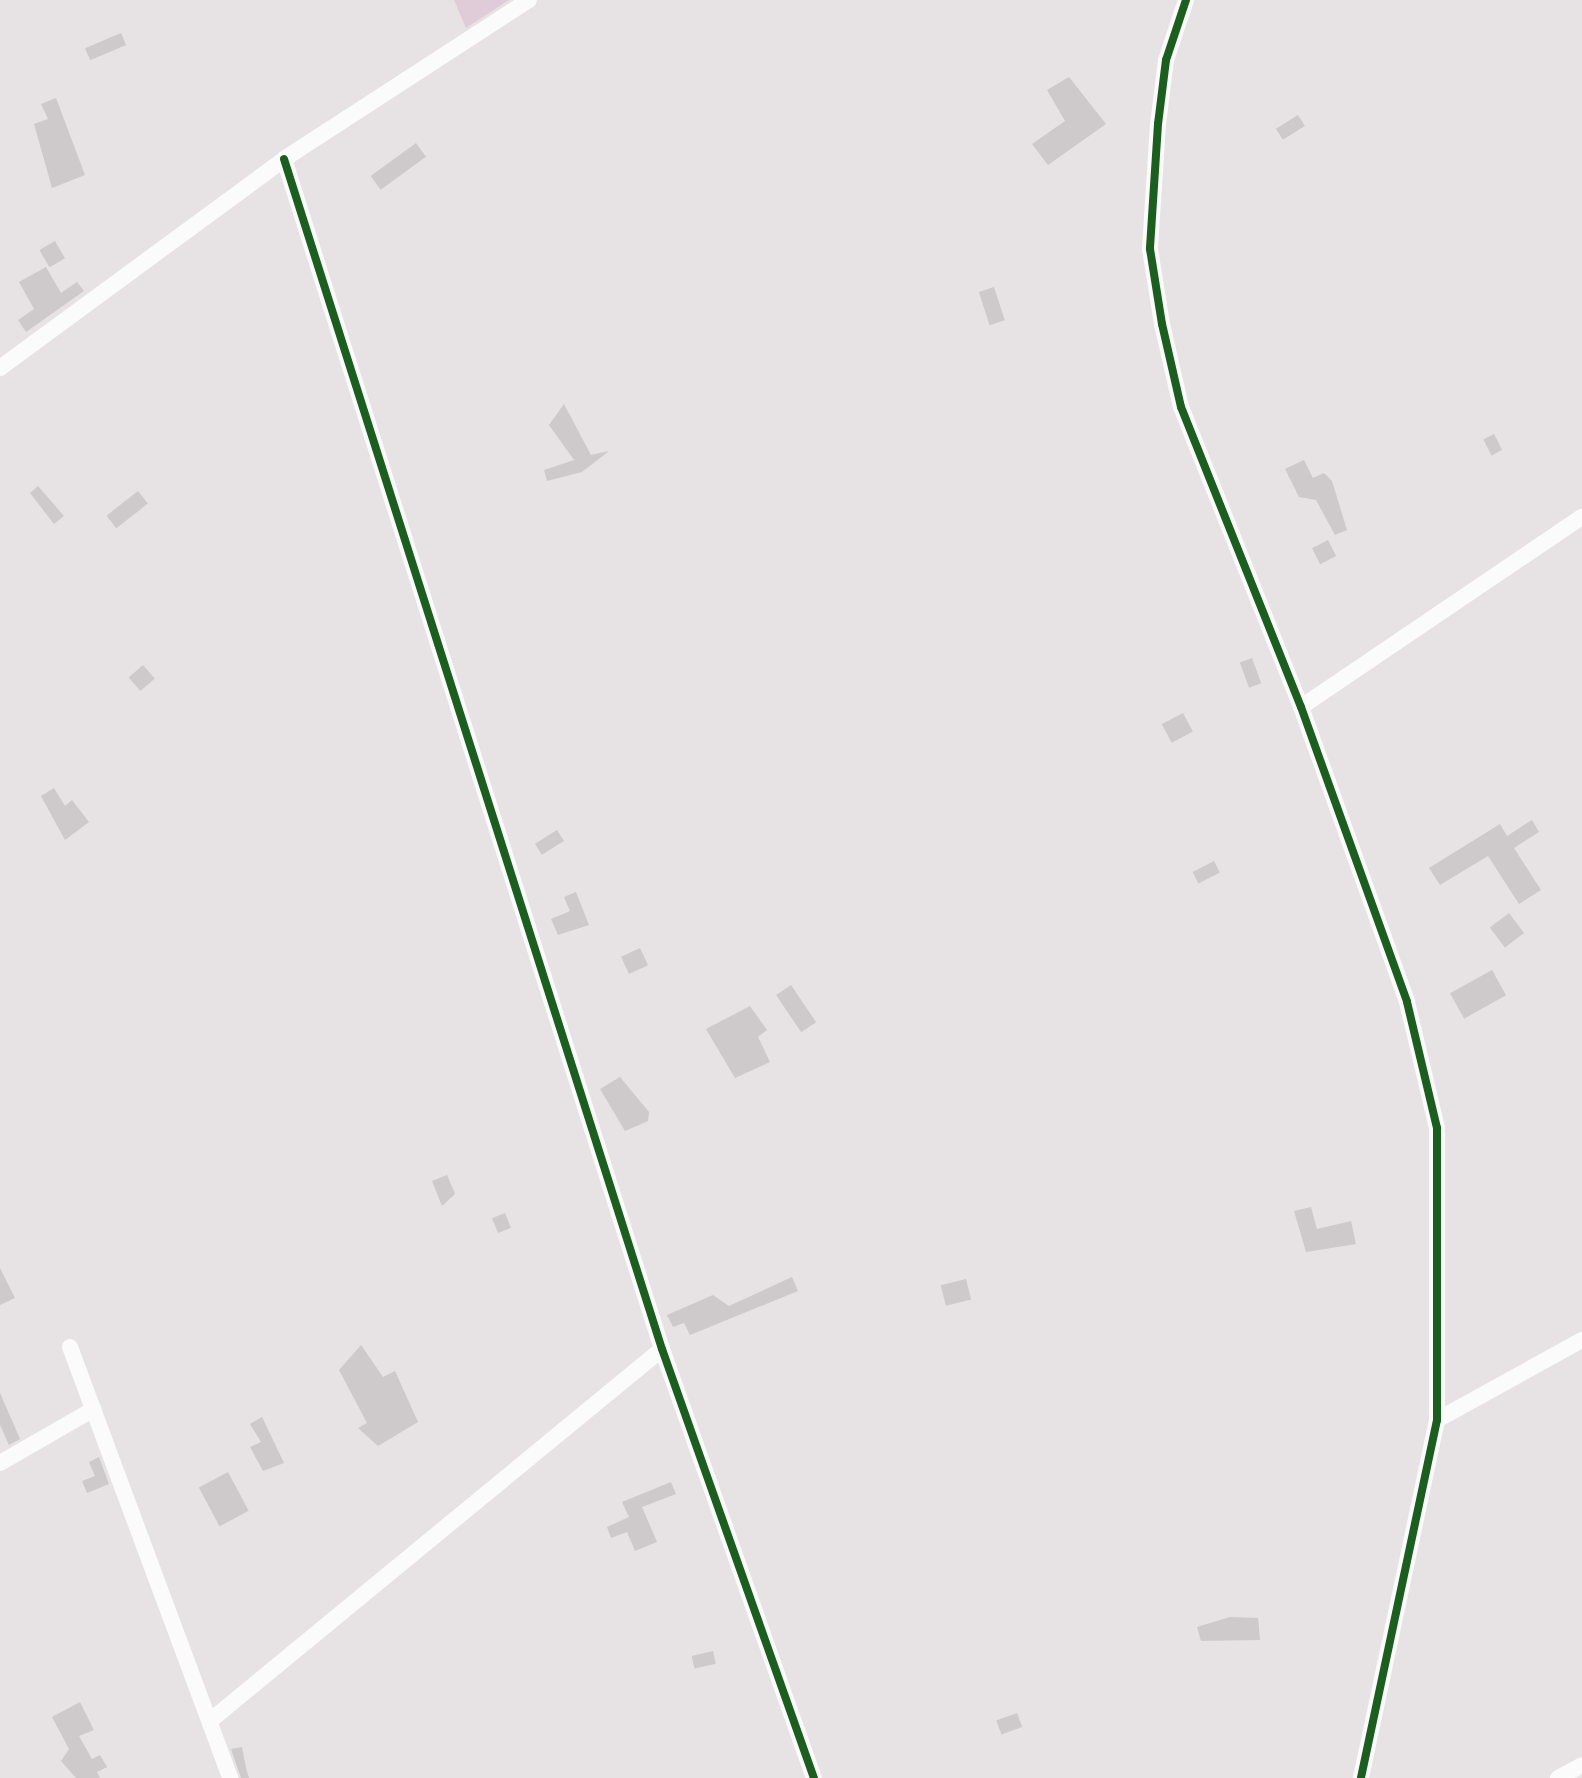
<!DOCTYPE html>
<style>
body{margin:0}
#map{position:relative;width:1582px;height:1778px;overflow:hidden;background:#e7e2e4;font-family:"Public Sans",sans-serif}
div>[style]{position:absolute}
.green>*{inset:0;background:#dfccd8}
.building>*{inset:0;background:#cec9ca;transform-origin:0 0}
.street>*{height:16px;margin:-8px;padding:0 8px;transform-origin:8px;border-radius:8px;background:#fbfbfb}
.cycleway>*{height:8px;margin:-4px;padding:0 4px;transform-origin:4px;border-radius:4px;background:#1b5e20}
span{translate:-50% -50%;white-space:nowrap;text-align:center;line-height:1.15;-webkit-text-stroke:7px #f6f0f2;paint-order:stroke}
</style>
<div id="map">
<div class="green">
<i style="clip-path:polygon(454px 0,509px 0,466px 28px)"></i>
</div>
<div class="building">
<i style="left:121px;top:33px;width:13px;height:39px;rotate:67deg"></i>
<i style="clip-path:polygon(1069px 77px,1106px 124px,1048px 165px,1032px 144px,1065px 121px,1047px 90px)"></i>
<i style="clip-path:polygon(56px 98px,85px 175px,52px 188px,34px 124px,48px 119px,41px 104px)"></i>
<i style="left:1298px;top:115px;width:13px;height:26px;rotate:58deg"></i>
<i style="left:416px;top:143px;width:17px;height:56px;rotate:54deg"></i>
<i style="left:55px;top:241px;width:20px;height:18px;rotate:60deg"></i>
<i style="clip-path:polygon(46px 267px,61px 293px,77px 282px,84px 291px,26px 332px,18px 320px,34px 309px,19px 282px)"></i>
<i style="left:994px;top:287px;width:35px;height:16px;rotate:72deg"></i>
<i style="clip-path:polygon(564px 404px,591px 455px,609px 451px,582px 472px,547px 481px,544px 470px,574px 460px,549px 425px)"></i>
<i style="left:1494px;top:434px;width:18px;height:12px;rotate:63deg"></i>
<i style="clip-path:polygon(1304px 460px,1313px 478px,1324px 473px,1332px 481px,1347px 530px,1335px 535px,1316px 500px,1299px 497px,1285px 469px)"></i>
<i style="clip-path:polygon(38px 486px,64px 516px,54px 524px,30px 493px)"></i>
<i style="left:138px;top:491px;width:16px;height:40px;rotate:52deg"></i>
<i style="left:1328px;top:540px;width:18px;height:18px;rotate:63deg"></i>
<i style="left:1252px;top:658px;width:27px;height:13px;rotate:70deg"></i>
<i style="left:143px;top:665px;width:18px;height:19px;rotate:49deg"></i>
<i style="left:1183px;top:713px;width:21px;height:24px;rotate:62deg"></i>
<i style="clip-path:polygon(54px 788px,65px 806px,72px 800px,89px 822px,65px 840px,41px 796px)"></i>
<i style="clip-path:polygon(1532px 820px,1539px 832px,1514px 848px,1541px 890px,1519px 904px,1488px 856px,1440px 885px,1429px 868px,1500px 824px,1507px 836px)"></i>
<i style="left:557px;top:830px;width:13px;height:26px;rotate:58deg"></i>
<i style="left:1214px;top:861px;width:13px;height:24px;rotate:63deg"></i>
<i style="clip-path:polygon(576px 892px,589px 925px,558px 935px,551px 919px,570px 911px,564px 897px)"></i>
<i style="left:1509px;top:913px;width:25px;height:24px;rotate:53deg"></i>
<i style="left:640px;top:948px;width:19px;height:21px;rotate:65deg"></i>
<i style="left:1492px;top:970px;width:29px;height:48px;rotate:61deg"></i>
<i style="left:791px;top:985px;width:45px;height:18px;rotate:56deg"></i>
<i style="clip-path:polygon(750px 1006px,767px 1030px,758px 1037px,770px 1062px,735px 1078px,706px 1029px)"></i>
<i style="clip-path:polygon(620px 1077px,649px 1112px,648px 1121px,625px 1131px,600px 1089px)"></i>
<i style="clip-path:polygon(447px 1175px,455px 1194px,442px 1206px,432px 1181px)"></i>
<i style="clip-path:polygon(1311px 1207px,1317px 1229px,1351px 1221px,1356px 1244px,1306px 1252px,1294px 1211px)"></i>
<i style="left:505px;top:1213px;width:16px;height:14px;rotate:68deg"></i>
<i style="clip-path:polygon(0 1268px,15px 1298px,0 1305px)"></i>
<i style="clip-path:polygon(792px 1277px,798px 1291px,690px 1335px,684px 1323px,673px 1327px,667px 1315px,713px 1295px,729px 1306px)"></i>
<i style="left:966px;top:1279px;width:21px;height:26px;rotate:76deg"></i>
<i style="clip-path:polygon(361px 1345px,383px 1377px,395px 1371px,418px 1422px,378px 1446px,358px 1428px,367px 1423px,339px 1370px)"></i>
<i style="clip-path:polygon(0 1393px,20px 1439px,9px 1445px,0 1425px)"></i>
<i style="clip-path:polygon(262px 1417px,284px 1463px,263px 1471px,250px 1447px,261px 1442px,250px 1424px)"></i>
<i style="clip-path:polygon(99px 1457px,109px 1484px,87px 1493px,82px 1481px,95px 1476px,89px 1462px)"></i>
<i style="left:228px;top:1472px;width:44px;height:33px;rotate:62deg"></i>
<i style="clip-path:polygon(671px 1482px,676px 1494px,642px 1507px,657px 1542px,635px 1551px,627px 1532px,611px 1538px,607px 1527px,629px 1517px,622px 1502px)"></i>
<i style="clip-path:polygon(1230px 1617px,1258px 1618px,1260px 1640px,1201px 1641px,1197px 1627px)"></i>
<i style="left:713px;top:1651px;width:13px;height:22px;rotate:77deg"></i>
<i style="clip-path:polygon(80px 1702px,94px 1730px,79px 1736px,92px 1759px,100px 1755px,107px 1767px,97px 1772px,100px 1778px,76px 1778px,61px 1761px,69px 1749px,52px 1717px)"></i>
<i style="left:1017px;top:1713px;width:15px;height:22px;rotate:70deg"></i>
<i style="clip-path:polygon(242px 1747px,246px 1768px,249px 1778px,241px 1778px,231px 1749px)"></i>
</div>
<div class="street">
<i style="left:1186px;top:0;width:63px;rotate:108.4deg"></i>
<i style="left:1166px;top:60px;width:64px;rotate:97.1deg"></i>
<i style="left:1158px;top:124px;width:125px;rotate:93.7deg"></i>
<i style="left:1150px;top:249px;width:76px;rotate:80.9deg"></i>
<i style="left:1162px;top:324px;width:85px;rotate:77.1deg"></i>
<i style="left:1181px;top:407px;width:323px;rotate:68.2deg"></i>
<i style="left:1301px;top:707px;width:313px;rotate:70.2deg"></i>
<i style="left:1407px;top:1002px;width:130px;rotate:76.6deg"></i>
<i style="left:1437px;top:1128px;width:292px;rotate:90deg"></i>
<i style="left:1437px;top:1420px;width:366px;rotate:102deg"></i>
<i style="left:284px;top:159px;width:1249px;rotate:72.38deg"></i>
<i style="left:662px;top:1349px;width:455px;rotate:70.5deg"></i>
<i style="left:0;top:368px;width:353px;rotate:-36.3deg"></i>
<i style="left:284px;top:159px;width:292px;rotate:-33deg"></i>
<i style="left:1301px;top:707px;width:339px;rotate:-34.1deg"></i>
<i style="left:70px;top:1347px;width:460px;rotate:69.6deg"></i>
<i style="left:1437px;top:1420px;width:166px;rotate:-28.9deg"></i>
<i style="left:0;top:1463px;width:108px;rotate:-29.9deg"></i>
<i style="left:211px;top:1720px;width:584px;rotate:-39.44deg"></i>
<i style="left:1558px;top:1778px;width:27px;rotate:-28deg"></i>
</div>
<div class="cycleway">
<i style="left:1186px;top:0;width:63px;rotate:108.4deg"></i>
<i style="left:1166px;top:60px;width:64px;rotate:97.1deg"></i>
<i style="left:1158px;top:124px;width:125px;rotate:93.7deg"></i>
<i style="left:1150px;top:249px;width:76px;rotate:80.9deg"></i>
<i style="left:1162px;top:324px;width:85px;rotate:77.1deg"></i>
<i style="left:1181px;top:407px;width:323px;rotate:68.2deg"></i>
<i style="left:1301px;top:707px;width:313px;rotate:70.2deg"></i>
<i style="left:1407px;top:1002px;width:130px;rotate:76.6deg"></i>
<i style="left:1437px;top:1128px;width:292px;rotate:90deg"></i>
<i style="left:1437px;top:1420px;width:366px;rotate:102deg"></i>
<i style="left:284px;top:159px;width:1249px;rotate:72.38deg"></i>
<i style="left:662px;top:1349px;width:455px;rotate:70.5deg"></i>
</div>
</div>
